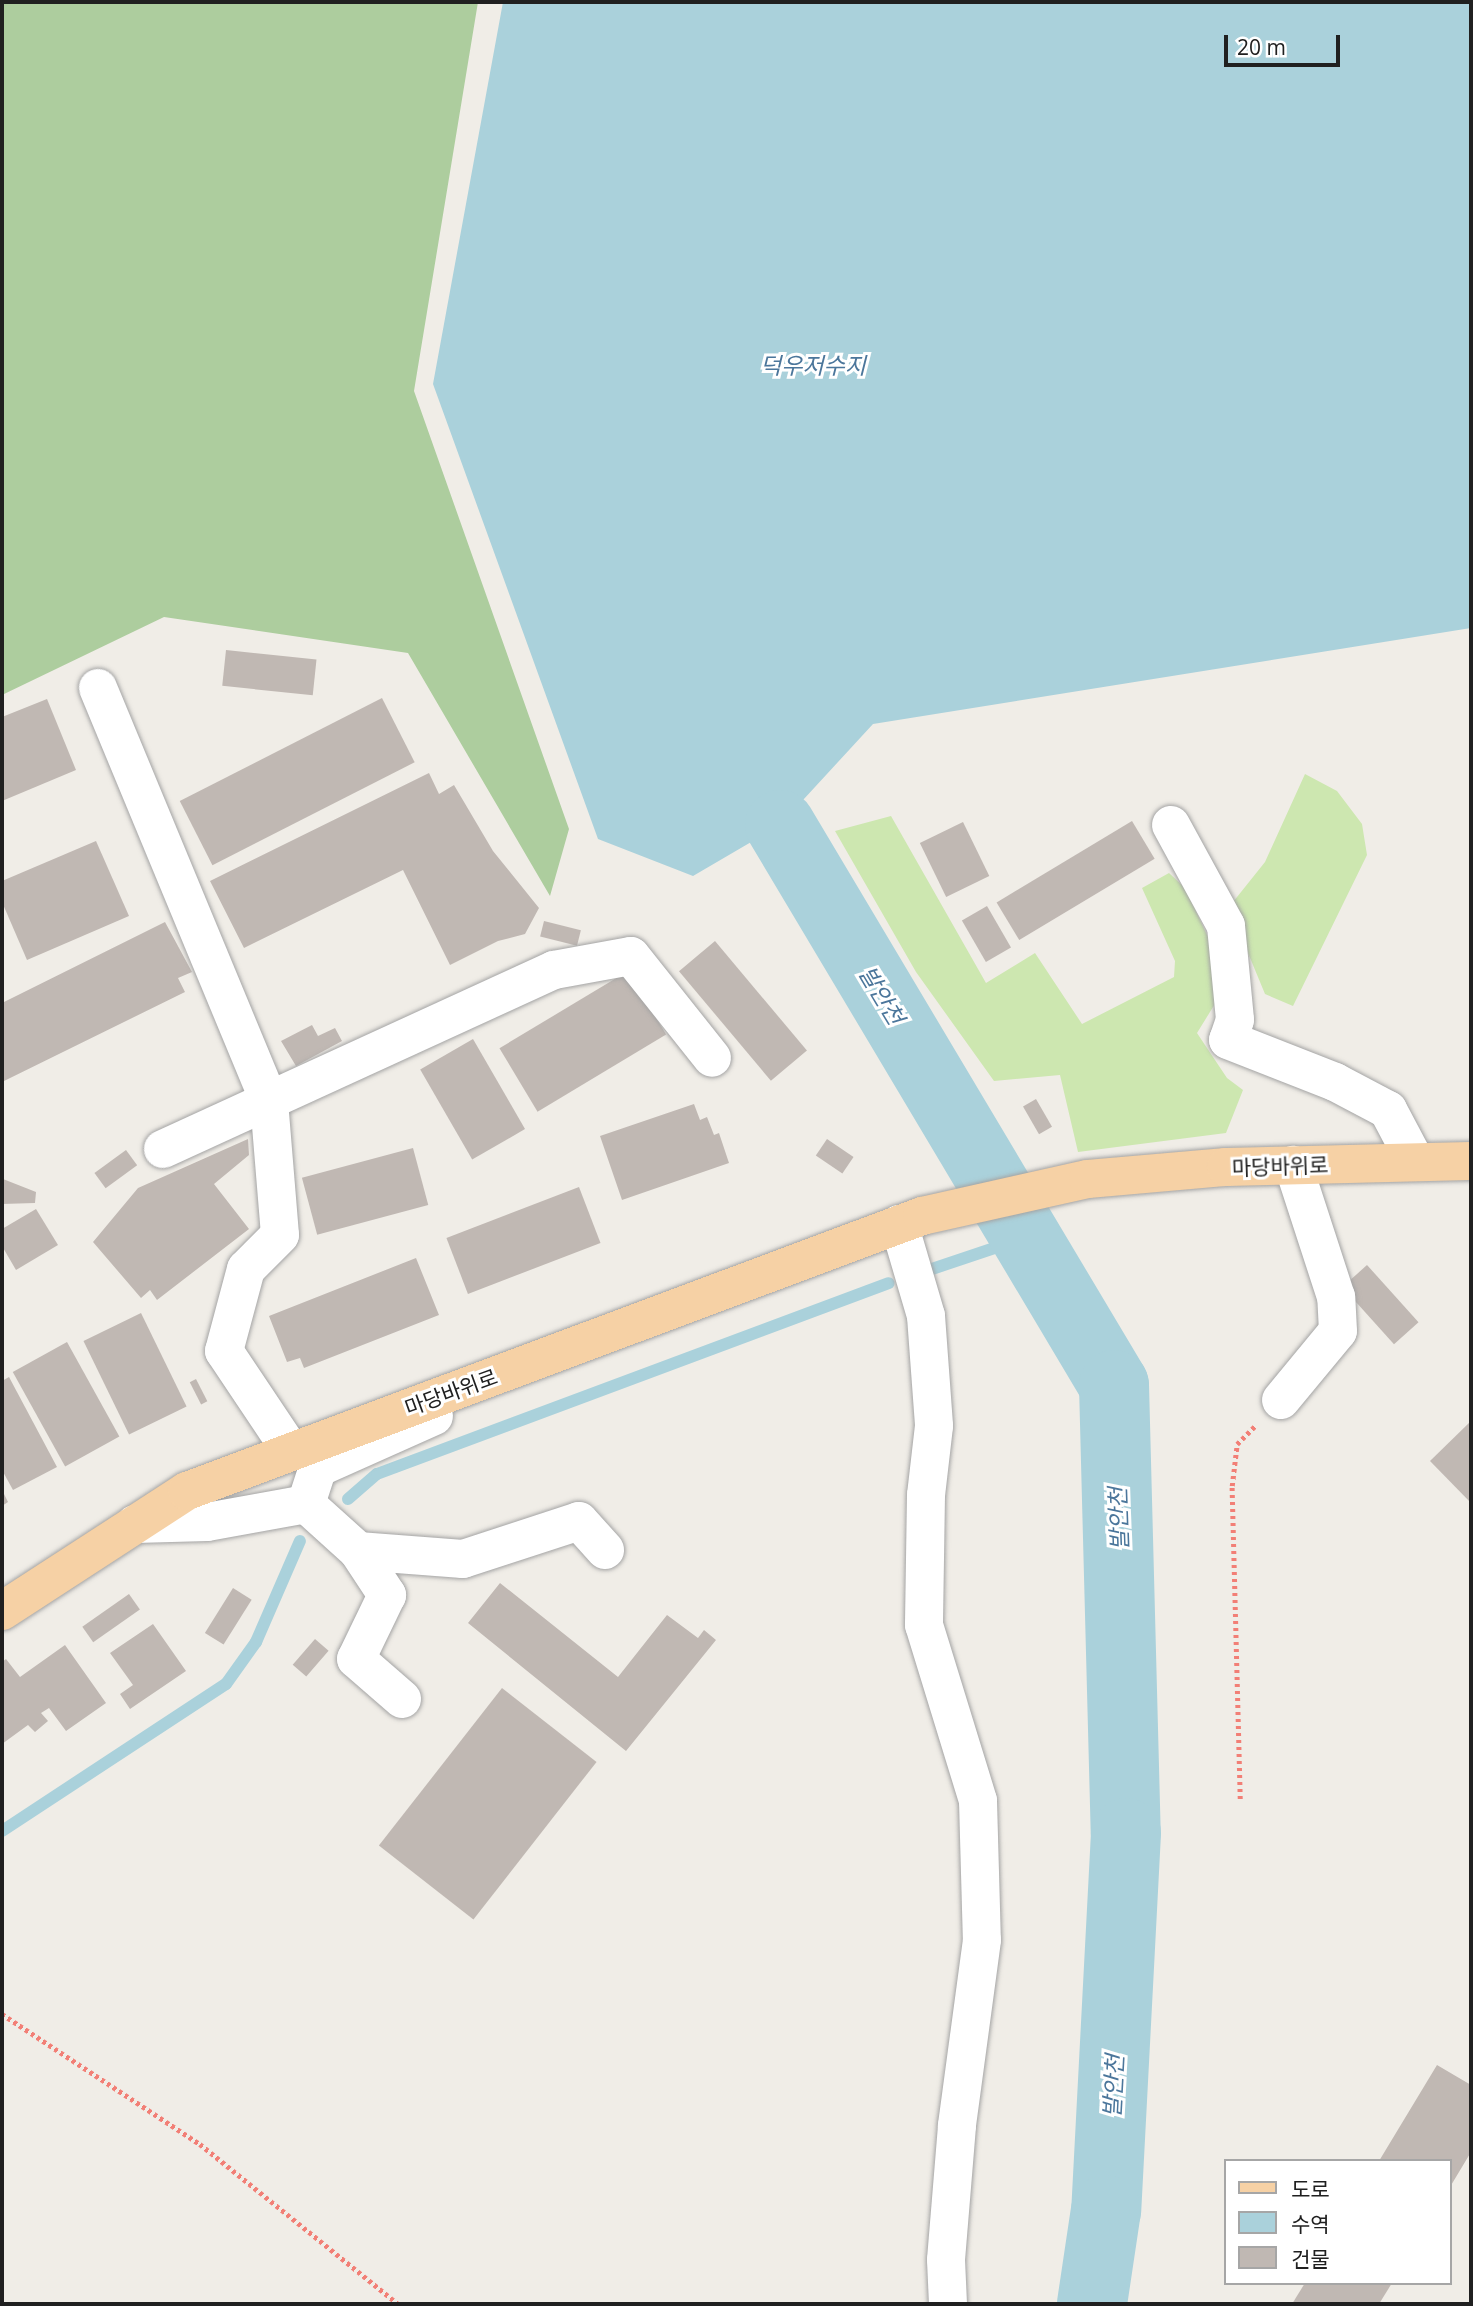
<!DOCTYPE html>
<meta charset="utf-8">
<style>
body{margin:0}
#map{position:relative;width:1473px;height:2306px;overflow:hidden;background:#f0ede7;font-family:"Open Sans","Noto Sans KR",sans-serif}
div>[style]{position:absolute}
.grass>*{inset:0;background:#cde7b0}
.forest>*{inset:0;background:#adcd9e}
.water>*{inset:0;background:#aad1db}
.stream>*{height:12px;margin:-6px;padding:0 6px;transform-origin:6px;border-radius:6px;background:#aad1db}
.river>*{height:70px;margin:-35px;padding:0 35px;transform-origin:35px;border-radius:35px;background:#aad1db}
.building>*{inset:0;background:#c0b8b3;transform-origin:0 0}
.path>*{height:4.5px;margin-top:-2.25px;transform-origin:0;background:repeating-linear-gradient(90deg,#f27f76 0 3.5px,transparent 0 7px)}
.roads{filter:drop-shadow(0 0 2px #a4a4a4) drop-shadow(0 0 2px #a4a4a4)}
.minor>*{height:38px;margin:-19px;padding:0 19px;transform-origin:19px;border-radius:19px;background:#fff}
.major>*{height:38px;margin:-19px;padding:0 19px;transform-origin:19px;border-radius:19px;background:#f6d1a5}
span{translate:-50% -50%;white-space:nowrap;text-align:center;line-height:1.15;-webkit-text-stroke:6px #fff;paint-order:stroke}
.street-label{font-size:21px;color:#202020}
.water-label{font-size:23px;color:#4b769b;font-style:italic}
.frame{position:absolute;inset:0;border:4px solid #202020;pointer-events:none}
.legend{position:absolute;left:1224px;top:2159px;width:228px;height:126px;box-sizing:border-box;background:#fff;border:2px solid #a6a6a6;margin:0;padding:9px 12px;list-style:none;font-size:21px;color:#202020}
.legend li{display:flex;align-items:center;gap:14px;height:35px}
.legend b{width:35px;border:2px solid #a6a6a6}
.scale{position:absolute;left:1224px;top:35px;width:116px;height:32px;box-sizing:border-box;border:4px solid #202020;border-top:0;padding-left:9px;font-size:21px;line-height:24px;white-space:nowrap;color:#202020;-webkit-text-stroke:5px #fff;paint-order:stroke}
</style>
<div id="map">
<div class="grass">
<i style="clip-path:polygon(1305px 774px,1337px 791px,1362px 824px,1367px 855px,1293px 1006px,1265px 994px,1229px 907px,1265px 862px)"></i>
<i style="clip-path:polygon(891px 816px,986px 983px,1035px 953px,1082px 1024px,1174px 977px,1175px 961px,1142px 888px,1169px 873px,1185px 888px,1215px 952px,1218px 999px,1197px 1033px,1227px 1078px,1243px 1090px,1226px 1133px,1078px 1152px,1060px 1075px,994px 1081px,916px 972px,835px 831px)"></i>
</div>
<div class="forest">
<i style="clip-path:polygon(2px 2px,478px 2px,414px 391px,569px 829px,550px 896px,408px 653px,164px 617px,2px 695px)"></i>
</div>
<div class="water">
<i style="clip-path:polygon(503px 2px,1471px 2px,1471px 628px,873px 724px,780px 825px,693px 876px,598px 839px,433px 384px)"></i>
</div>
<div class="stream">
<i style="left:929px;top:1270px;width:103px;rotate:-18.6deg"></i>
<i style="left:348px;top:1499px;width:38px;rotate:-41deg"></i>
<i style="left:377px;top:1474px;width:546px;rotate:-20.46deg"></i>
<i style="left:2px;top:1831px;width:268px;rotate:-33.3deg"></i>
<i style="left:226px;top:1684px;width:52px;rotate:-54.5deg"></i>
<i style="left:256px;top:1642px;width:110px;rotate:-66.5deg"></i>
</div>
<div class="river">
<i style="left:780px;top:825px;width:652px;rotate:59.19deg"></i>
<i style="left:1114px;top:1385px;width:448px;rotate:88.5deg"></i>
<i style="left:1126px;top:1833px;width:378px;rotate:93deg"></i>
<i style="left:1106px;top:2210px;width:95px;rotate:98.5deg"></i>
</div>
<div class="building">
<i style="left:226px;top:650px;width:91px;height:36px;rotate:6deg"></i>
<i style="left:382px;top:698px;width:72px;height:227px;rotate:63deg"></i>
<i style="clip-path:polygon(47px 699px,76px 770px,2px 801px,2px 717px)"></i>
<i style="clip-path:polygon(429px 773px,439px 794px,454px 785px,493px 851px,539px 908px,525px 934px,498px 941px,450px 965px,403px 870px,244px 948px,210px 881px)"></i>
<i style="left:1132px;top:821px;width:44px;height:158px;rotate:59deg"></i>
<i style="left:963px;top:822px;width:60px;height:48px;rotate:64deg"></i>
<i style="clip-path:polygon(96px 841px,129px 916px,27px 960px,2px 902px,2px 881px)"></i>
<i style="left:987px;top:906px;width:48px;height:29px;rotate:60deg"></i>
<i style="left:544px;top:921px;width:38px;height:16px;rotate:14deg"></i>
<i style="clip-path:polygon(165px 922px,192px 972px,178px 978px,185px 992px,2px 1082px,2px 1003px)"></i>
<i style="left:715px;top:941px;width:143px;height:47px;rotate:50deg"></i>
<i style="left:628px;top:971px;width:74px;height:150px;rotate:59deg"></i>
<i style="clip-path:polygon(312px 1025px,318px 1036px,335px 1028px,342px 1041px,296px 1066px,281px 1041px)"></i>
<i style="left:473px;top:1039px;width:104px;height:61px;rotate:60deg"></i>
<i style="left:1036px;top:1099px;width:32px;height:15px;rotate:60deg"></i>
<i style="clip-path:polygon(694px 1104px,700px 1120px,707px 1117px,714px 1135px,719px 1133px,729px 1163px,622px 1200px,600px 1136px)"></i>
<i style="clip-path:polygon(248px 1139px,249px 1155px,214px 1184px,249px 1229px,157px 1300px,150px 1290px,141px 1298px,93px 1242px,138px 1188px)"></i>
<i style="left:827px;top:1139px;width:32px;height:20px;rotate:34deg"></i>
<i style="left:413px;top:1148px;width:59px;height:115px;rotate:75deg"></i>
<i style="left:126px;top:1150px;width:19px;height:39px;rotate:54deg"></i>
<i style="clip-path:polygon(3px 1179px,36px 1192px,35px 1203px,2px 1204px)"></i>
<i style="left:579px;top:1187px;width:60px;height:142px;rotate:69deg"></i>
<i style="clip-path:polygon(36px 1209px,58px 1245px,16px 1270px,2px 1246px,2px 1229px)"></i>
<i style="clip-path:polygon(416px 1258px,439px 1315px,304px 1368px,300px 1358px,287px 1362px,269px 1316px)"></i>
<i style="left:1367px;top:1265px;width:77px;height:33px;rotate:48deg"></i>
<i style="left:141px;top:1313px;width:104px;height:64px;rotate:64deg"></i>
<i style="left:67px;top:1342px;width:108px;height:62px;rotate:61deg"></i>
<i style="clip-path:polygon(9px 1377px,57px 1467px,13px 1490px,2px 1470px,2px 1381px)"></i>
<i style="left:196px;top:1379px;width:25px;height:7px;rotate:63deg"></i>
<i style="clip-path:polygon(1471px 1421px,1471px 1503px,1430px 1461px)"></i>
<i style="clip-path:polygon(2px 1490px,8px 1502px,2px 1506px)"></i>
<i style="clip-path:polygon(500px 1583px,618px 1677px,667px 1615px,698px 1638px,704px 1630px,716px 1640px,626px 1751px,468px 1623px)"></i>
<i style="left:233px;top:1588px;width:22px;height:53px;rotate:32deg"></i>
<i style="left:129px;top:1594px;width:19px;height:57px;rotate:55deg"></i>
<i style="clip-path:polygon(153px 1624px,186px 1671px,130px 1709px,120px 1694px,133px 1685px,110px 1653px)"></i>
<i style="left:315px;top:1639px;width:18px;height:34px;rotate:41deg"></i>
<i style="clip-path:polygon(65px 1645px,106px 1703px,66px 1731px,49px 1708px,41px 1713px,48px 1721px,35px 1732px,28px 1725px,2px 1744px,2px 1662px,6px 1659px,20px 1677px)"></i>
<i style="left:502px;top:1688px;width:120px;height:200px;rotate:38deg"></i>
<i style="clip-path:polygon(1437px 2065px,1471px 2085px,1471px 2152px,1450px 2187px,1450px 2161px,1379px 2161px)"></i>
<i style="clip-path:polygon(1305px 2283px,1392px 2283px,1379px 2304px,1292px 2304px)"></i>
</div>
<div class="path">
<i style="left:1240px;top:1799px;width:313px;rotate:-91.5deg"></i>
<i style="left:1232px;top:1486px;width:42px;rotate:-83.2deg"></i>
<i style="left:1237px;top:1444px;width:27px;rotate:-45deg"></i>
<i style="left:2px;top:2014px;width:237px;rotate:33.3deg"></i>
<i style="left:200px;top:2144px;width:255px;rotate:38.9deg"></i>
</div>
<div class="roads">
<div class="minor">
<i style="left:98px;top:688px;width:447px;rotate:67.5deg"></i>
<i style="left:269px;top:1101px;width:134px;rotate:85.3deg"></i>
<i style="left:280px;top:1235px;width:48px;rotate:135deg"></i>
<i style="left:246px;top:1269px;width:85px;rotate:105deg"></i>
<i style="left:224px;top:1351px;width:120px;rotate:56.2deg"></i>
<i style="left:1171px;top:825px;width:115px;rotate:61.4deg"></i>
<i style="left:1226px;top:926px;width:94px;rotate:84.5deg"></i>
<i style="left:1235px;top:1020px;width:21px;rotate:109deg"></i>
<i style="left:1228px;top:1040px;width:115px;rotate:21.4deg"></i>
<i style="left:1335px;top:1082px;width:60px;rotate:27.8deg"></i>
<i style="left:1388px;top:1110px;width:58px;rotate:62.1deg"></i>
<i style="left:163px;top:1149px;width:430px;rotate:-24.6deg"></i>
<i style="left:554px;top:970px;width:78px;rotate:-10.3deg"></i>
<i style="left:631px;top:956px;width:130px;rotate:51.5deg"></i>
<i style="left:899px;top:1224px;width:96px;rotate:73.6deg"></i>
<i style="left:926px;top:1316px;width:110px;rotate:85.8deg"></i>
<i style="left:934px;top:1426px;width:69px;rotate:96.6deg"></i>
<i style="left:926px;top:1495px;width:130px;rotate:90.9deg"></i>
<i style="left:924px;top:1625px;width:184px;rotate:72.9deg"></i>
<i style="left:978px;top:1801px;width:139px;rotate:88.4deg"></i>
<i style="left:982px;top:1940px;width:188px;rotate:97.7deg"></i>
<i style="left:957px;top:2126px;width:134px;rotate:94.7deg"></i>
<i style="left:946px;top:2260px;width:44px;rotate:87.4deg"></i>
<i style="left:1281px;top:1400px;width:89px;rotate:-50.4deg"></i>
<i style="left:1338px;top:1331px;width:34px;rotate:-93deg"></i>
<i style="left:1336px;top:1297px;width:139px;rotate:-108deg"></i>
<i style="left:306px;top:1504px;width:38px;rotate:-72deg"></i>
<i style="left:318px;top:1468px;width:127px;rotate:-24.1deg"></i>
<i style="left:135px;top:1524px;width:72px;rotate:-1.6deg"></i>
<i style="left:207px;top:1522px;width:101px;rotate:-10.3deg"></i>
<i style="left:306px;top:1504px;width:70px;rotate:42.1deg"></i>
<i style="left:358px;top:1551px;width:53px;rotate:56.6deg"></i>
<i style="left:387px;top:1595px;width:71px;rotate:115.8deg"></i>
<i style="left:356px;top:1659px;width:61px;rotate:41deg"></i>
<i style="left:358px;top:1551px;width:105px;rotate:4.4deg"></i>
<i style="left:463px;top:1559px;width:122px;rotate:-18.1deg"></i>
<i style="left:579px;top:1521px;width:39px;rotate:48deg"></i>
</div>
<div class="major">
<i style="left:2px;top:1611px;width:221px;rotate:-33deg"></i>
<i style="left:187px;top:1491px;width:785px;rotate:-20.51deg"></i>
<i style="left:922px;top:1216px;width:170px;rotate:-12.6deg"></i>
<i style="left:1088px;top:1179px;width:139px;rotate:-5deg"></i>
<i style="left:1226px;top:1167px;width:245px;rotate:-1.4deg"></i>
</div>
</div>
<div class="street-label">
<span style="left:1280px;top:1166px;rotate:-2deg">마당바위로</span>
<span style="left:451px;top:1392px;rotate:-20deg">마당바위로</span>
</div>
<div class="water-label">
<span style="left:813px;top:365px">덕우저수지</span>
<span style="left:882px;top:995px;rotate:59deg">발안천</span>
<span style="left:1118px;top:1519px;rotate:-92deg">발안천</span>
<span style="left:1113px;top:2086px;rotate:-87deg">발안천</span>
</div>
<div class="frame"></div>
<ul class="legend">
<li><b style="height:9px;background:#f6d1a5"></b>도로</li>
<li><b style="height:19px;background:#aad1db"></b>수역</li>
<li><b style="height:19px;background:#c0b8b3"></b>건물</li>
</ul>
<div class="scale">20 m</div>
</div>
